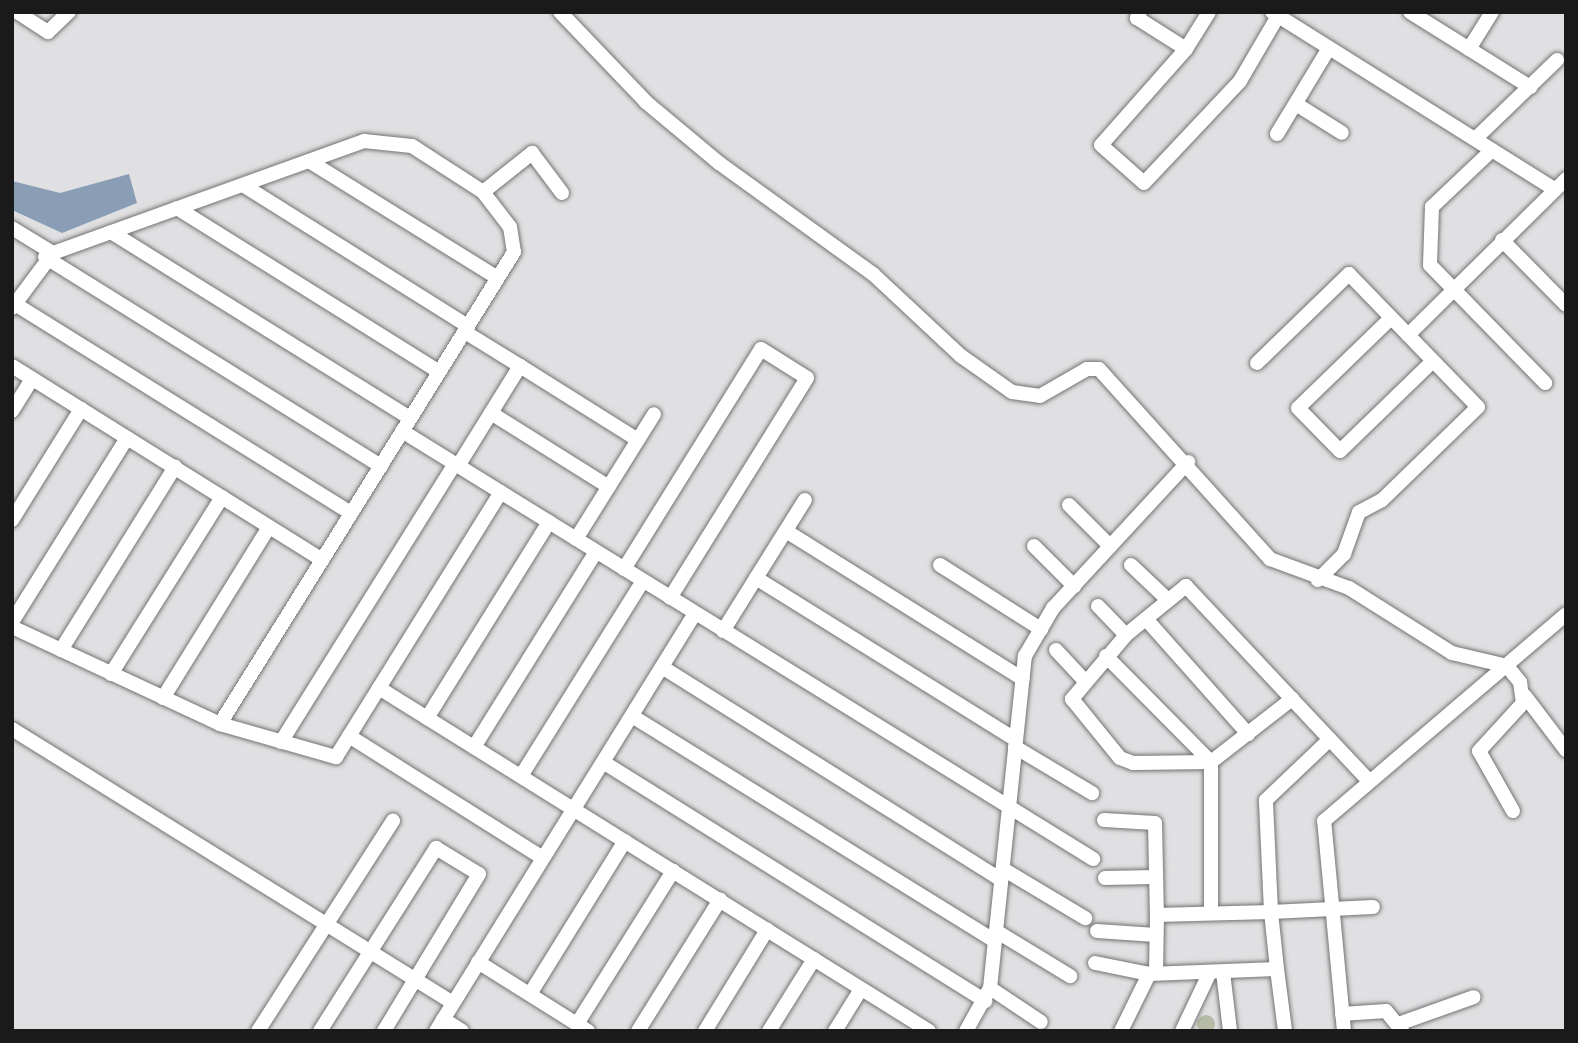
<!DOCTYPE html>
<style>
body{margin:0}
#map{position:relative;width:1578px;height:1043px;overflow:hidden;background:#e0e0e2;font-family:"Varela Round",sans-serif}
div>[style]{position:absolute}
.green>*{inset:0;background:#b5bba5}
.round{border-radius:50%}
.water>*{inset:0;background:#899db4}
.roads{filter:drop-shadow(0 0 2px #737375) drop-shadow(0 0 2px #737375)}
.street>*{height:14px;margin:-7px;padding:0 7px;transform-origin:7px;border-radius:7px;background:#fff}
span{translate:-50% -50%;white-space:nowrap;text-align:center;line-height:1.15;-webkit-text-stroke:7px #e0e0e2;paint-order:stroke}
.frame{position:absolute;inset:0;border:14px solid #1a1a1a;pointer-events:none}
</style>
<div id="map">
<div class="green">
<i class="round" style="left:1197px;top:1015px;width:18px;height:18px"></i>
</div>
<div class="water">
<i style="clip-path:polygon(129px 174px,137px 203px,62px 233px,12px 210px,12px 181px,60px 193px)"></i>
</div>
<div class="roads">
<div class="street">
<i style="left:17px;top:12px;width:37px;rotate:33deg"></i>
<i style="left:48px;top:32px;width:29px;rotate:-44deg"></i>
<i style="left:560px;top:12px;width:124px;rotate:46.3deg"></i>
<i style="left:646px;top:102px;width:95px;rotate:39.9deg"></i>
<i style="left:719px;top:163px;width:190px;rotate:35.8deg"></i>
<i style="left:873px;top:274px;width:120px;rotate:43deg"></i>
<i style="left:961px;top:356px;width:62px;rotate:35.2deg"></i>
<i style="left:1012px;top:392px;width:28px;rotate:8deg"></i>
<i style="left:1040px;top:396px;width:54px;rotate:-29.9deg"></i>
<i style="left:1087px;top:369px;width:12px"></i>
<i style="left:1099px;top:369px;width:256px;rotate:48deg"></i>
<i style="left:1270px;top:559px;width:84px;rotate:20.2deg"></i>
<i style="left:1349px;top:588px;width:122px;rotate:32.3deg"></i>
<i style="left:1452px;top:653px;width:57px;rotate:13.3deg"></i>
<i style="left:1507px;top:666px;width:21px;rotate:51deg"></i>
<i style="left:1520px;top:682px;width:21px;rotate:82deg"></i>
<i style="left:1523px;top:703px;width:65px;rotate:132.5deg"></i>
<i style="left:1479px;top:751px;width:69px;rotate:60.5deg"></i>
<i style="left:1140px;top:12px;width:7px;rotate:117deg"></i>
<i style="left:1137px;top:18px;width:58px;rotate:32.3deg"></i>
<i style="left:1209px;top:12px;width:44px;rotate:121.9deg"></i>
<i style="left:1186px;top:49px;width:128px;rotate:131.5deg"></i>
<i style="left:1101px;top:145px;width:57px;rotate:41.5deg"></i>
<i style="left:1144px;top:183px;width:140px;rotate:-46.7deg"></i>
<i style="left:1240px;top:81px;width:75px;rotate:-59.7deg"></i>
<i style="left:1272px;top:12px;width:333px;rotate:32.1deg"></i>
<i style="left:1410px;top:12px;width:142px;rotate:32deg"></i>
<i style="left:1469px;top:49px;width:44px;rotate:-58.1deg"></i>
<i style="left:1296px;top:104px;width:54px;rotate:32.2deg"></i>
<i style="left:1277px;top:134px;width:100px;rotate:-58.8deg"></i>
<i style="left:1475px;top:139px;width:114px;rotate:-43.9deg"></i>
<i style="left:1492px;top:150px;width:83px;rotate:136.5deg"></i>
<i style="left:1432px;top:207px;width:58px;rotate:92deg"></i>
<i style="left:1430px;top:265px;width:165px;rotate:45.7deg"></i>
<i style="left:309px;top:161px;width:222px;rotate:31.8deg"></i>
<i style="left:243px;top:185px;width:266px;rotate:32.1deg"></i>
<i style="left:483px;top:192px;width:63px;rotate:-38.5deg"></i>
<i style="left:532px;top:153px;width:50px;rotate:53.1deg"></i>
<i style="left:177px;top:208px;width:309px;rotate:32deg"></i>
<i style="left:12px;top:228px;width:48px;rotate:31.4deg"></i>
<i style="left:111px;top:232px;width:352px;rotate:31.9deg"></i>
<i style="left:1502px;top:240px;width:91px;rotate:45.4deg"></i>
<i style="left:45px;top:257px;width:396px;rotate:31.9deg"></i>
<i style="left:15px;top:304px;width:396px;rotate:31.9deg"></i>
<i style="left:12px;top:308px;width:69px;rotate:-53.3deg"></i>
<i style="left:53px;top:253px;width:331px;rotate:-19.8deg"></i>
<i style="left:364px;top:141px;width:48px;rotate:5.9deg"></i>
<i style="left:412px;top:146px;width:85px;rotate:32.9deg"></i>
<i style="left:483px;top:192px;width:44px;rotate:52.4deg"></i>
<i style="left:510px;top:227px;width:25px;rotate:81deg"></i>
<i style="left:514px;top:252px;width:556px;rotate:121.92deg"></i>
<i style="left:1391px;top:318px;width:129px;rotate:135.9deg"></i>
<i style="left:1298px;top:408px;width:60px;rotate:45.7deg"></i>
<i style="left:1340px;top:451px;width:129px;rotate:-44.1deg"></i>
<i style="left:1408px;top:335px;width:222px;rotate:-44.6deg"></i>
<i style="left:1257px;top:363px;width:128px;rotate:-44.1deg"></i>
<i style="left:1349px;top:274px;width:185px;rotate:45.9deg"></i>
<i style="left:1478px;top:407px;width:134px;rotate:135.9deg"></i>
<i style="left:1382px;top:500px;width:26px;rotate:152deg"></i>
<i style="left:1359px;top:512px;width:45px;rotate:109.7deg"></i>
<i style="left:1344px;top:554px;width:37px;rotate:135deg"></i>
<i style="left:12px;top:366px;width:366px;rotate:32deg"></i>
<i style="left:520px;top:366px;width:139px;rotate:32.1deg"></i>
<i style="left:12px;top:411px;width:38px;rotate:-58deg"></i>
<i style="left:491px;top:413px;width:139px;rotate:32.1deg"></i>
<i style="left:402px;top:431px;width:813px;rotate:31.77deg"></i>
<i style="left:458px;top:466px;width:118px;rotate:-58.2deg"></i>
<i style="left:520px;top:366px;width:65px;rotate:-148.3deg"></i>
<i style="left:1069px;top:505px;width:58px;rotate:45deg"></i>
<i style="left:12px;top:520px;width:131px;rotate:-58.1deg"></i>
<i style="left:786px;top:531px;width:279px;rotate:32deg"></i>
<i style="left:576px;top:539px;width:147px;rotate:-58deg"></i>
<i style="left:1034px;top:546px;width:57px;rotate:45deg"></i>
<i style="left:940px;top:565px;width:120px;rotate:32.4deg"></i>
<i style="left:1131px;top:565px;width:51px;rotate:43.4deg"></i>
<i style="left:624px;top:569px;width:259px;rotate:-58.1deg"></i>
<i style="left:761px;top:349px;width:54px;rotate:32.2deg"></i>
<i style="left:807px;top:378px;width:259px;rotate:121.9deg"></i>
<i style="left:756px;top:578px;width:92px;rotate:-57.9deg"></i>
<i style="left:1098px;top:606px;width:40px;rotate:46deg"></i>
<i style="left:1146px;top:619px;width:154px;rotate:48.4deg"></i>
<i style="left:12px;top:622px;width:217px;rotate:-58deg"></i>
<i style="left:12px;top:627px;width:230px;rotate:25deg"></i>
<i style="left:220px;top:724px;width:121px;rotate:15.9deg"></i>
<i style="left:336px;top:757px;width:312px;rotate:-58.1deg"></i>
<i style="left:723px;top:631px;width:62px;rotate:-58.1deg"></i>
<i style="left:756px;top:578px;width:306px;rotate:31.9deg"></i>
<i style="left:61px;top:650px;width:216px;rotate:-58.1deg"></i>
<i style="left:1056px;top:650px;width:40px;rotate:47deg"></i>
<i style="left:1106px;top:656px;width:149px;rotate:45.3deg"></i>
<i style="left:1211px;top:762px;width:150px;rotate:90deg"></i>
<i style="left:662px;top:667px;width:400px;rotate:32.1deg"></i>
<i style="left:111px;top:674px;width:209px;rotate:-57.9deg"></i>
<i style="left:379px;top:688px;width:648px;rotate:31.95deg"></i>
<i style="left:1525px;top:696px;width:68px;rotate:52.8deg"></i>
<i style="left:163px;top:698px;width:201px;rotate:-58.2deg"></i>
<i style="left:1292px;top:699px;width:155px;rotate:-133.2deg"></i>
<i style="left:1186px;top:586px;width:77px;rotate:140.8deg"></i>
<i style="left:1126px;top:635px;width:84px;rotate:130.2deg"></i>
<i style="left:1072px;top:699px;width:76px;rotate:50.9deg"></i>
<i style="left:1120px;top:758px;width:14px;rotate:21deg"></i>
<i style="left:1133px;top:763px;width:78px;rotate:-0.7deg"></i>
<i style="left:1211px;top:762px;width:103px;rotate:-37.9deg"></i>
<i style="left:1292px;top:699px;width:111px;rotate:46.8deg"></i>
<i style="left:632px;top:716px;width:427px;rotate:31.8deg"></i>
<i style="left:427px;top:718px;width:231px;rotate:-58.1deg"></i>
<i style="left:12px;top:729px;width:519px;rotate:31.85deg"></i>
<i style="left:349px;top:736px;width:229px;rotate:32.2deg"></i>
<i style="left:281px;top:742px;width:328px;rotate:-58deg"></i>
<i style="left:474px;top:747px;width:230px;rotate:-58deg"></i>
<i style="left:1015px;top:747px;width:90px;rotate:30.9deg"></i>
<i style="left:603px;top:762px;width:451px;rotate:32deg"></i>
<i style="left:521px;top:776px;width:230px;rotate:-58deg"></i>
<i style="left:1104px;top:820px;width:51px;rotate:3.4deg"></i>
<i style="left:1155px;top:823px;width:92px;rotate:88.8deg"></i>
<i style="left:1003px;top:869px;width:96px;rotate:30.9deg"></i>
<i style="left:1105px;top:878px;width:50px;rotate:-1.1deg"></i>
<i style="left:996px;top:931px;width:87px;rotate:31.3deg"></i>
<i style="left:1097px;top:931px;width:59px;rotate:3.9deg"></i>
<i style="left:478px;top:962px;width:130px;rotate:32.1deg"></i>
<i style="left:1095px;top:963px;width:55px;rotate:11.5deg"></i>
<i style="left:1277px;top:969px;width:63px;rotate:82.6deg"></i>
<i style="left:1223px;top:972px;width:59px;rotate:83.2deg"></i>
<i style="left:1156px;top:973px;width:58px;rotate:-89deg"></i>
<i style="left:1157px;top:915px;width:114px;rotate:-1.5deg"></i>
<i style="left:1271px;top:912px;width:112px;rotate:-92.6deg"></i>
<i style="left:1266px;top:800px;width:88px;rotate:-43.6deg"></i>
<i style="left:990px;top:988px;width:61px;rotate:33.7deg"></i>
<i style="left:530px;top:994px;width:180px;rotate:-58.2deg"></i>
<i style="left:1342px;top:1014px;width:44px;rotate:-3.9deg"></i>
<i style="left:1386px;top:1011px;width:26px;rotate:51deg"></i>
<i style="left:443px;top:1019px;width:22px;rotate:32deg"></i>
<i style="left:1401px;top:1023px;width:77px;rotate:-19.6deg"></i>
<i style="left:577px;top:1024px;width:181px;rotate:-57.9deg"></i>
<i style="left:258px;top:1031px;width:250px;rotate:-57.3deg"></i>
<i style="left:320px;top:1031px;width:217px;rotate:-57.6deg"></i>
<i style="left:436px;top:848px;width:50px;rotate:31.2deg"></i>
<i style="left:479px;top:874px;width:184px;rotate:121.2deg"></i>
<i style="left:436px;top:1031px;width:491px;rotate:-58.2deg"></i>
<i style="left:638px;top:1031px;width:155px;rotate:-58deg"></i>
<i style="left:705px;top:1031px;width:119px;rotate:-58.5deg"></i>
<i style="left:769px;top:1031px;width:85px;rotate:-58deg"></i>
<i style="left:835px;top:1031px;width:49px;rotate:-58.2deg"></i>
<i style="left:966px;top:1031px;width:49px;rotate:-60.8deg"></i>
<i style="left:990px;top:988px;width:334px;rotate:-84deg"></i>
<i style="left:1025px;top:656px;width:56px;rotate:-59.7deg"></i>
<i style="left:1053px;top:608px;width:199px;rotate:-47.2deg"></i>
<i style="left:1121px;top:1031px;width:64px;rotate:-63.8deg"></i>
<i style="left:1149px;top:974px;width:128px;rotate:-2.2deg"></i>
<i style="left:1277px;top:969px;width:57px;rotate:-96deg"></i>
<i style="left:1271px;top:912px;width:102px;rotate:-2.8deg"></i>
<i style="left:1182px;top:1031px;width:65px;rotate:-64.6deg"></i>
<i style="left:1344px;top:1031px;width:211px;rotate:-95.4deg"></i>
<i style="left:1324px;top:821px;width:318px;rotate:-40.5deg"></i>
</div>
</div>
<div class="frame"></div>
</div>
